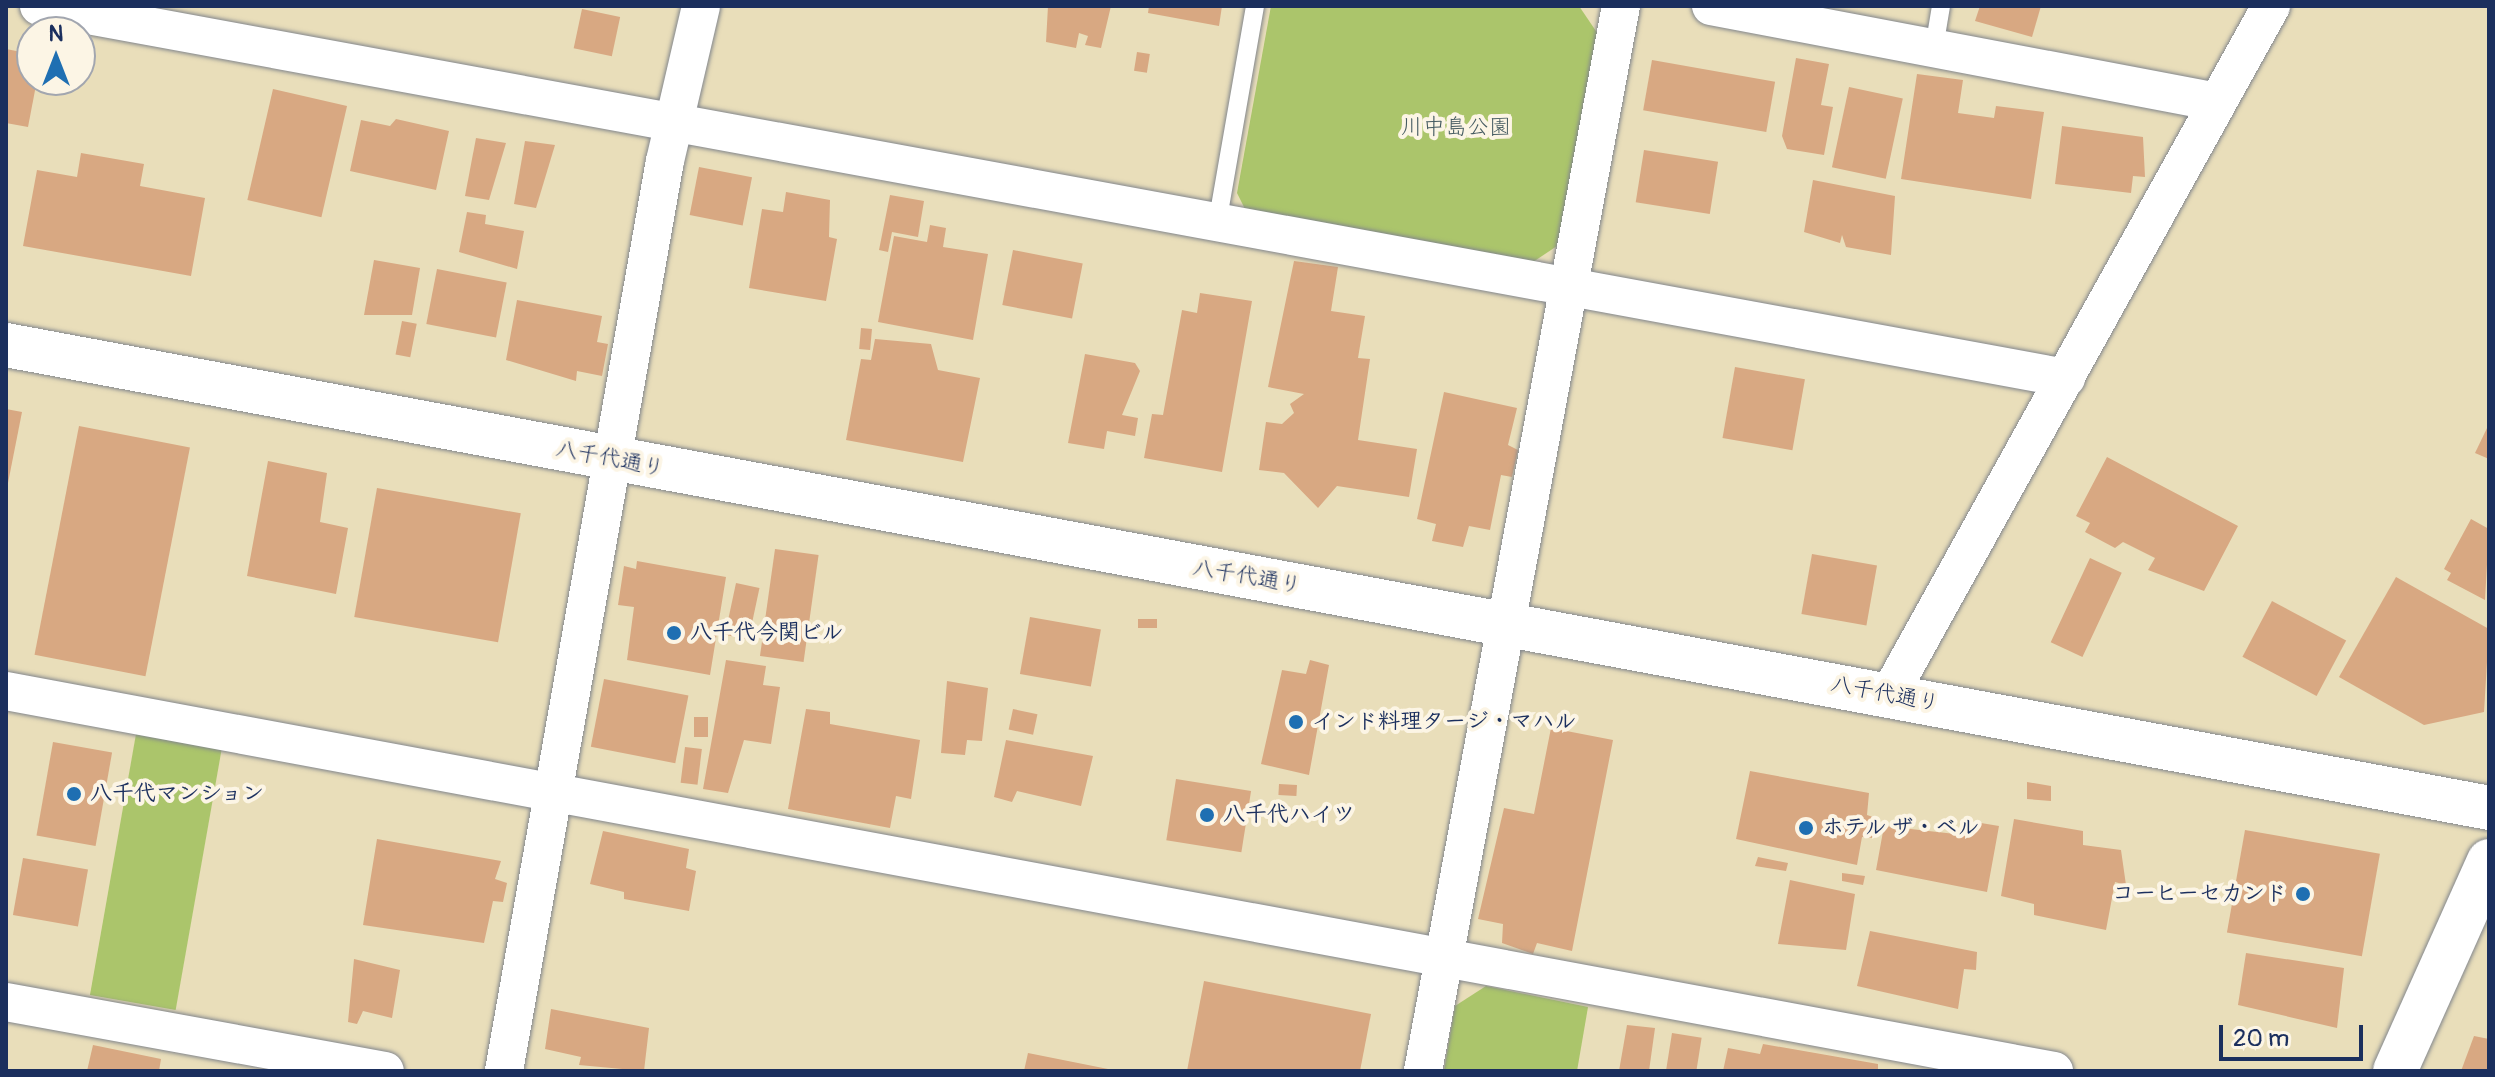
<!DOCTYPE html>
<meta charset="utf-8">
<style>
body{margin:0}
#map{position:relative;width:2495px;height:1077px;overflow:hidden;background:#e9deba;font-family:Pangolin,"Klee One",sans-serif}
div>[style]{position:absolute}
.green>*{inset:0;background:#abc56b;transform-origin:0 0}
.building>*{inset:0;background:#d8a882;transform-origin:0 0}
.roads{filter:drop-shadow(0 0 2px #82868c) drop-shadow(0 0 2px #82868c)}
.service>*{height:18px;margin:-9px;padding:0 9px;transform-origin:9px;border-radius:9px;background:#fff}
.minor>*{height:38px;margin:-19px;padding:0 19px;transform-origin:19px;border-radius:19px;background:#fff}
.tertiary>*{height:44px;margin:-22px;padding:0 22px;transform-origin:22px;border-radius:22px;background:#fff}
.dots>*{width:22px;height:22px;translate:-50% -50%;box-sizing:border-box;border:4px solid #fcf5e5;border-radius:50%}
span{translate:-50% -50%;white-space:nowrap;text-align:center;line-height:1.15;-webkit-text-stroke:8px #fcf5e5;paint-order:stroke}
.park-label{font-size:22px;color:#465c62}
.street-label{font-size:22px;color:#1b2f5e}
.poi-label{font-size:22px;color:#1b2f5e;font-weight:700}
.left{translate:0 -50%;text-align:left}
.right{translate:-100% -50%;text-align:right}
.frame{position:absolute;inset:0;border:8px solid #1b2f5e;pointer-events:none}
.north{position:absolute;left:16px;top:16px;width:80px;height:80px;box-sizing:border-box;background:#fcf5e5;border:2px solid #a2a6af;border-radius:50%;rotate:0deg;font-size:22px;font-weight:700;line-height:32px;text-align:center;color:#1b2f5e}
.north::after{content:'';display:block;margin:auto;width:28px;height:36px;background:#1f6fb2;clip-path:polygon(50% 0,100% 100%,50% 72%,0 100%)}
.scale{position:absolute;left:2219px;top:1025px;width:144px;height:36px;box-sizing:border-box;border:4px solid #1b2f5e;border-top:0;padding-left:10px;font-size:24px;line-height:28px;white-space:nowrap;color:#1b2f5e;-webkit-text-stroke:6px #fcf5e5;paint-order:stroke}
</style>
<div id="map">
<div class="green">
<i style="clip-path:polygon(1271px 6px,1579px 6px,1600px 37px,1560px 244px,1527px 266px,1247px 213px,1237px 193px)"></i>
<i style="left:136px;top:734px;width:87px;height:265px;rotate:10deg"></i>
<i style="clip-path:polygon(1486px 986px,1588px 1007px,1577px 1071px,1444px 1071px,1455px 1006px)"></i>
</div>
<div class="building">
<i style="clip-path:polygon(1048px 6px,1111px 6px,1101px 48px,1085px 45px,1088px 36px,1079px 33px,1076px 48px,1046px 42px)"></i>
<i style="clip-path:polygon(1149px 6px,1222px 6px,1219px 26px,1148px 13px)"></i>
<i style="clip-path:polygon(1980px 6px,2041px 6px,2032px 37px,1975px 21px)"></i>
<i style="left:582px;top:9px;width:39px;height:40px;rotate:12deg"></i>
<i style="clip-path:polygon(6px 49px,32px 54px,37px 80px,28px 127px,6px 123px)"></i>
<i style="left:1137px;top:52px;width:13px;height:19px;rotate:9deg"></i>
<i style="clip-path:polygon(1796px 58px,1829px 64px,1821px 105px,1833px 107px,1824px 155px,1787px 149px,1782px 136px)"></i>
<i style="left:1652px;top:60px;width:125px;height:51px;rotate:10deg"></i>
<i style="clip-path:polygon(1917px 74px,1963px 80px,1958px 113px,1994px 118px,1996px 106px,2044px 112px,2031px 199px,1901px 179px)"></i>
<i style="left:1849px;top:87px;width:55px;height:82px;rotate:12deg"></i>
<i style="left:273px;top:89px;width:76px;height:114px;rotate:13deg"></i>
<i style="clip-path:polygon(396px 119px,449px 131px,436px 190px,350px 171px,361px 120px,390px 126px)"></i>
<i style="clip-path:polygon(2062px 126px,2143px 137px,2145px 177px,2133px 176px,2131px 193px,2055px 184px)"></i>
<i style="clip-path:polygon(476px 138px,506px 143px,489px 200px,465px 196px)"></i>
<i style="clip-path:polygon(525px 141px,555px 145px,536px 208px,514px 204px)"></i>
<i style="left:1644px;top:150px;width:75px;height:53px;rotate:9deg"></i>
<i style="clip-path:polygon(81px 153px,144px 164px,140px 186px,205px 198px,191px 276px,23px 246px,37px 170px,77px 177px)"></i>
<i style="left:699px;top:167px;width:54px;height:49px;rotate:11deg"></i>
<i style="clip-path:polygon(1813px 180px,1895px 196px,1891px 255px,1846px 247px,1842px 235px,1840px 243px,1804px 232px)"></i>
<i style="clip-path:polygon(786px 192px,830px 200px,829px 237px,837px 239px,826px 301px,749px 288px,762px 209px,783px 212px)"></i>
<i style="clip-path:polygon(890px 195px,924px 201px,918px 237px,892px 232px,888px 252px,879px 250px)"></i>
<i style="clip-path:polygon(467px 212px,486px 215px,485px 224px,524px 231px,517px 269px,459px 252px)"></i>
<i style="clip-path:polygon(930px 225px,946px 228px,943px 247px,988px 254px,973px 340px,878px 322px,894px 236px,927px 242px)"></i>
<i style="left:1013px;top:250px;width:71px;height:56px;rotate:11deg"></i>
<i style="clip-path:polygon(374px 260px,420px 268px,412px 315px,364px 315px)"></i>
<i style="clip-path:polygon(1294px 261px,1338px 267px,1331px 311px,1365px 316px,1358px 358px,1370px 359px,1358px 440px,1417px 449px,1409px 497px,1337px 486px,1318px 508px,1284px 473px,1259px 470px,1266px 422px,1282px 424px,1294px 413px,1290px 404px,1304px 394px,1268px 387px)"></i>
<i style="left:437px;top:269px;width:71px;height:56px;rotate:11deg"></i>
<i style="clip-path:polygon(1200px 293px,1252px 301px,1222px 472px,1144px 458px,1152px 414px,1163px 415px,1182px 310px,1197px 313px)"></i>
<i style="clip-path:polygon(517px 300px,602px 316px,597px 342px,608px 344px,602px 376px,577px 371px,576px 381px,506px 360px)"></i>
<i style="left:402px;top:321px;width:15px;height:34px;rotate:11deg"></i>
<i style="left:861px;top:328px;width:11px;height:21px;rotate:5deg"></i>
<i style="clip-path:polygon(875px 339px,931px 344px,938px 370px,980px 378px,963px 462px,846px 440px,861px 359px,871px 360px)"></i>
<i style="clip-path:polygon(1085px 354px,1135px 363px,1140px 371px,1122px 415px,1138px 418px,1135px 436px,1107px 431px,1104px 449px,1068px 443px)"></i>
<i style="left:1735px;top:367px;width:71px;height:72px;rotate:10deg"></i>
<i style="clip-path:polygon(1444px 392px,1517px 408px,1508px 445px,1518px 450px,1512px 477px,1501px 475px,1490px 530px,1469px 526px,1463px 547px,1432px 541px,1436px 524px,1417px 519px)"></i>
<i style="clip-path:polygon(6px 409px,22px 412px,7px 488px,6px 488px)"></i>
<i style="clip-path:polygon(2489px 424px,2489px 459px,2475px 453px)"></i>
<i style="left:79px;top:426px;width:113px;height:233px;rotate:11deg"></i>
<i style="clip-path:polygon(2107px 457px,2238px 526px,2204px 591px,2148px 570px,2155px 558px,2123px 542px,2115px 548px,2085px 532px,2090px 523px,2076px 516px)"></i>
<i style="clip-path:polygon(268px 461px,327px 473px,320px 522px,348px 528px,336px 594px,247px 576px)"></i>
<i style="left:377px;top:488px;width:146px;height:131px;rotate:10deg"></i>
<i style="clip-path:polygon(2471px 519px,2489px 529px,2485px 600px,2447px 580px,2451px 573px,2444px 569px)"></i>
<i style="left:775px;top:549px;width:44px;height:108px;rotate:8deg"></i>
<i style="left:1812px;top:554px;width:66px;height:61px;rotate:10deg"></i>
<i style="left:2090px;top:558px;width:35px;height:93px;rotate:25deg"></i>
<i style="clip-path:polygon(637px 561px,726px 577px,710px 675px,627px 660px,634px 607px,618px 605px,624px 566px,636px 569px)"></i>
<i style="clip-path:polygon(2396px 577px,2489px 629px,2484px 712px,2424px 725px,2339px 677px)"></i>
<i style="left:736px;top:583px;width:24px;height:53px;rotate:12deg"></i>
<i style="left:2272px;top:601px;width:84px;height:63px;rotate:28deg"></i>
<i style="left:1030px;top:617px;width:72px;height:58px;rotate:10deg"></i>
<i style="left:1138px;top:619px;width:19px;height:9px"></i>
<i style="clip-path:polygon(726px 660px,766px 666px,763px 685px,780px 687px,771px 744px,744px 740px,728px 793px,703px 789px)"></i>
<i style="clip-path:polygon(1310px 660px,1329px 665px,1309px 775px,1261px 764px,1282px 670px,1306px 674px)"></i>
<i style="left:604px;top:679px;width:86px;height:69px;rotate:11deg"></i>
<i style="clip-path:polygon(947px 681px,988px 688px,982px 741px,967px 740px,965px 755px,941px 753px)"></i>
<i style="clip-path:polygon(806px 709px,830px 712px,830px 724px,920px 740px,911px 799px,896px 796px,890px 828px,788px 809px)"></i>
<i style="left:1013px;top:709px;width:25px;height:21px;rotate:12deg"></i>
<i style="left:694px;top:717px;width:14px;height:20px"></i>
<i style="clip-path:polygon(1551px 728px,1613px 740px,1572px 951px,1537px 943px,1533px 954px,1502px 943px,1503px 924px,1478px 919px,1504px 808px,1534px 814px)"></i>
<i style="clip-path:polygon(1006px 740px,1093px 756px,1081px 806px,1017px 791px,1012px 802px,994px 797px)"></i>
<i style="left:53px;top:742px;width:60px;height:95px;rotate:10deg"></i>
<i style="left:685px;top:747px;width:17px;height:36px;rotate:7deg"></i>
<i style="clip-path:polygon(1750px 771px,1869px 793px,1867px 815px,1876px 818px,1872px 838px,1862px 837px,1857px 865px,1736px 839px)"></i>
<i style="left:1176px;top:779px;width:76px;height:62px;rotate:9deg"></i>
<i style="clip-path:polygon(2027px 782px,2051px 786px,2051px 801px,2027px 799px)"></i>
<i style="left:1279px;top:784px;width:18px;height:11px;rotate:3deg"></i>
<i style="clip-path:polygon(2014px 819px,2083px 831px,2083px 845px,2121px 850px,2126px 885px,2115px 882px,2106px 930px,2034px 915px,2034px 904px,2001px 896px)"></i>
<i style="clip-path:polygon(1975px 822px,1999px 826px,1987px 892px,1876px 870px,1884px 826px,1973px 836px)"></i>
<i style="left:2245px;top:830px;width:137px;height:104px;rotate:10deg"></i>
<i style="clip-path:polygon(603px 831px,689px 849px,686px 868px,696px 871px,689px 911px,624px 899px,624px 892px,590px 884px)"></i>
<i style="clip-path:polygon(377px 839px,501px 861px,495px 879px,507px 883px,503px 902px,493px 901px,484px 943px,363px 925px)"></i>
<i style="clip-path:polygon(1758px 857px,1788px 863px,1786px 871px,1755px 866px)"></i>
<i style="left:23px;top:858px;width:66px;height:58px;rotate:10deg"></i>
<i style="clip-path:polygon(1842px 873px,1865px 876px,1863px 885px,1842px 881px)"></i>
<i style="clip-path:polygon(1790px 880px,1855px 894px,1846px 950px,1778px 944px)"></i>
<i style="clip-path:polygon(1870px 931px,1977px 952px,1976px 970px,1964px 969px,1958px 1009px,1857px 986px)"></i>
<i style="clip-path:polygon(2246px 953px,2344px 968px,2337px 1028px,2238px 1005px)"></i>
<i style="clip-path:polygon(354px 959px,400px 970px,392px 1018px,363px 1011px,357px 1024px,348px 1022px)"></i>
<i style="clip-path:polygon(1204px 981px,1371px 1014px,1360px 1071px,1187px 1071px)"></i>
<i style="clip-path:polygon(551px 1009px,649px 1028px,644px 1071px,579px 1065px,581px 1057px,545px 1049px)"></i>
<i style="clip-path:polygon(1627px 1025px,1655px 1028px,1649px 1071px,1619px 1071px)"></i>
<i style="left:1672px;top:1033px;width:30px;height:38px;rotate:9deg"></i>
<i style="clip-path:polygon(2474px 1036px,2489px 1039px,2489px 1071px,2461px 1071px)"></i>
<i style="clip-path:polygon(1763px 1044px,1878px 1064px,1878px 1071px,1723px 1071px,1728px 1048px,1760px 1054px)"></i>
<i style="clip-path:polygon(93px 1045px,161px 1059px,159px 1071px,87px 1071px)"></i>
<i style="clip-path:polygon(1028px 1053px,1113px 1070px,1113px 1071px,1024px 1071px)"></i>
</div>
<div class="roads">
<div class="service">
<i style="left:1934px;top:48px;width:43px;rotate:-80.5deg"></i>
<i style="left:1217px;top:224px;width:221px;rotate:-80.1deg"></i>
</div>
<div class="minor">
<i style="left:39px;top:6px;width:2061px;rotate:10.4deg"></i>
<i style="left:1711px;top:6px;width:515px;rotate:10.74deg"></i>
<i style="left:6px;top:691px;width:2083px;rotate:10.51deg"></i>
<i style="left:1889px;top:695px;width:788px;rotate:-60.99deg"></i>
<i style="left:6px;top:1002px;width:385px;rotate:10.3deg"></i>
<i style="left:504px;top:1071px;width:924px;rotate:-79.97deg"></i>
<i style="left:665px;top:161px;width:159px;rotate:-76.9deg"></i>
<i style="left:1423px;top:1071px;width:1083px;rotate:-79.47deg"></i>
</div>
<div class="tertiary">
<i style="left:6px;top:345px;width:2526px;rotate:10.56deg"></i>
<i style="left:2395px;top:1071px;width:230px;rotate:-65.9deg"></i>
</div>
</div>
<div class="dots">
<i style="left:674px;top:633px;background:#1f6fb2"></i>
<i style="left:1296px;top:722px;background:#1f6fb2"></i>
<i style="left:74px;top:794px;background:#1f6fb2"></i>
<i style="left:1207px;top:815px;background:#1f6fb2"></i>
<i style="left:1806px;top:828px;background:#1f6fb2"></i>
<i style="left:2303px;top:894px;background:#1f6fb2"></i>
</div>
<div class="park-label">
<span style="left:1456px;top:128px">川中島公園</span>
</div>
<div class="street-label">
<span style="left:610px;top:459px;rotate:11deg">八千代通り</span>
<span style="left:1247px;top:577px;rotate:10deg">八千代通り</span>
<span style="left:1885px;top:694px;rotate:11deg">八千代通り</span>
</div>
<div class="poi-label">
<span class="left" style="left:690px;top:633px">八千代今関ビル</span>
<span class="left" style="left:1312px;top:722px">インド料理タージ・マハル</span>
<span class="left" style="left:90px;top:794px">八千代マンション</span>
<span class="left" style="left:1223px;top:815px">八千代ハイツ</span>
<span class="left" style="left:1822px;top:828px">ホテル ザ・ベル</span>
<span class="right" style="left:2287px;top:894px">コーヒーセカンド</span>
</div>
<div class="frame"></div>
<div class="north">N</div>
<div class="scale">20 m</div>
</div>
